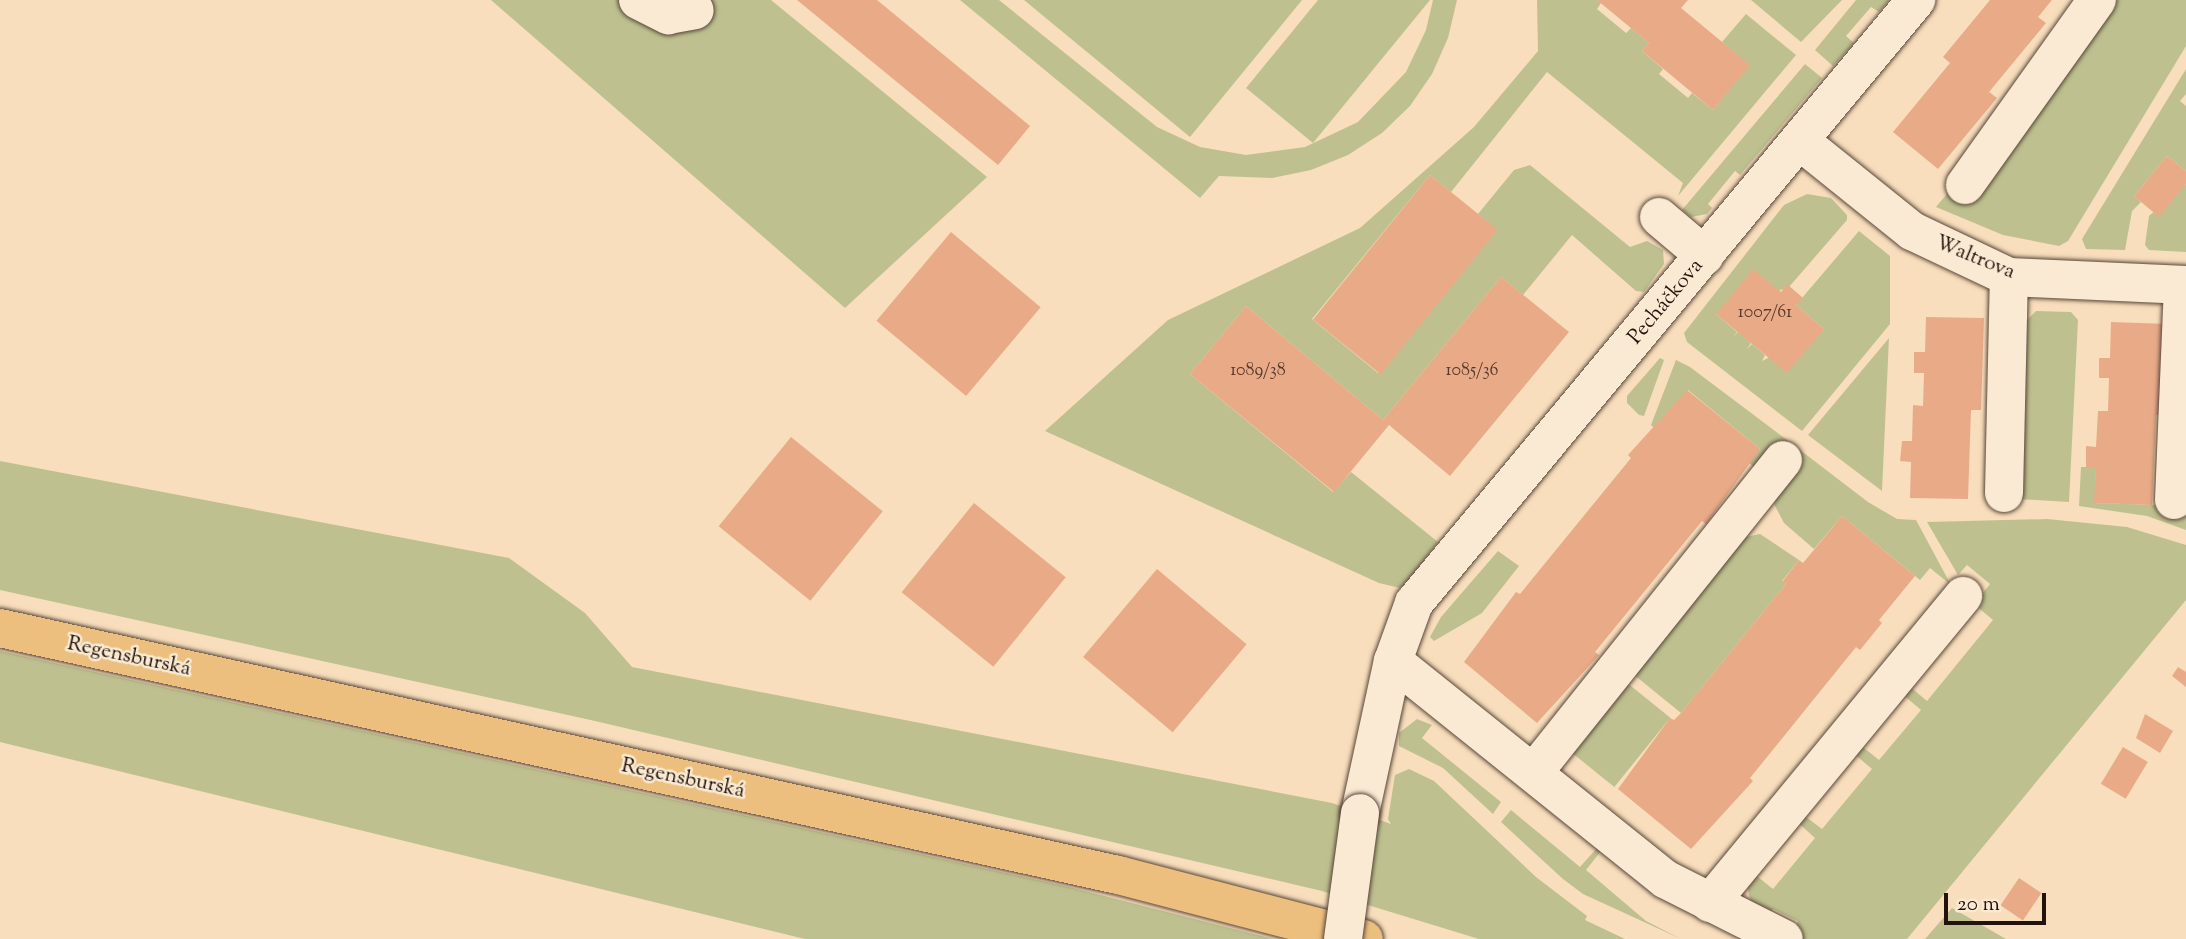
<!DOCTYPE html>
<meta charset="utf-8">
<style>
body{margin:0}
#map{position:relative;width:2186px;height:939px;overflow:hidden;background:#f8debc;font-family:"Sorts Mill Goudy",serif}
div>[style]{position:absolute}
.green>*{inset:0;background:#bec18f;transform-origin:0 0}
.building>*{inset:0;background:#e9aa88;transform-origin:0 0}
.roads{filter:drop-shadow(0 0 2px #584639) drop-shadow(0 0 2px #584639)}
.minor>*{height:38px;margin:-19px;padding:0 19px;transform-origin:19px;border-radius:19px;background:#faead3}
.major>*{height:38px;margin:-19px;padding:0 19px;transform-origin:19px;border-radius:19px;background:#ecbf7e}
.bridges{filter:drop-shadow(0 0 2px #584639) drop-shadow(0 0 2px #584639)}
.minor-bridge>*{height:38px;margin:-19px;padding:0 19px;transform-origin:19px;border-radius:19px;background:#faead3}
span{translate:-50% -50%;white-space:nowrap;text-align:center;line-height:1.15;-webkit-text-stroke:5px #faead3;paint-order:stroke}
.number-label{font-size:18px;color:#54392c}
.number-label span{-webkit-text-stroke-width:0}
.street-label{font-size:21px;color:#22130d}
.scale{position:absolute;left:1944px;top:893px;width:102px;height:32px;box-sizing:border-box;border:4px solid #22130d;border-top:0;padding-left:9px;font-size:21px;line-height:24px;white-space:nowrap;color:#22130d;-webkit-text-stroke:5px #faead3;paint-order:stroke}
</style>
<div id="map">
<div class="green">
<i style="clip-path:polygon(491px 0,771px 0,987px 177px,845px 308px)"></i>
<i style="clip-path:polygon(960px 0,999px 0,1157px 127px,1200px 147px,1246px 155px,1305px 147px,1358px 122px,1406px 72px,1426px 30px,1433px 0,1457px 0,1448px 38px,1432px 74px,1410px 106px,1382px 133px,1348px 155px,1311px 170px,1272px 178px,1219px 176px,1200px 198px)"></i>
<i style="clip-path:polygon(1024px 0,1302px 0,1190px 137px)"></i>
<i style="clip-path:polygon(1318px 0,1430px 0,1313px 143px,1246px 88px)"></i>
<i style="clip-path:polygon(1537px 0,1597px 0,1601px 3px,1597px 9px,1626px 33px,1631px 28px,1649px 43px,1642px 51px,1663px 69px,1659px 74px,1688px 98px,1692px 93px,1713px 110px,1749px 65px,1722px 42px,1746px 14px,1796px 55px,1678px 196px,1683px 183px,1547px 72px,1451px 192px,1430px 175px,1312px 319px,1378px 373px,1497px 230px,1478px 214px,1514px 170px,1530px 165px,1630px 247px,1647px 241px,1663px 250px,1664px 264px,1644px 292px,1636px 291px,1572px 235px,1523px 295px,1501px 277px,1383px 420px,1246px 306px,1190px 374px,1333px 492px,1351px 472px,1438px 542px,1409px 580px,1400px 588px,1379px 583px,1045px 431px,1168px 320px,1360px 228px,1474px 127px,1538px 51px)"></i>
<i style="clip-path:polygon(1751px 0,1842px 0,1801px 42px)"></i>
<i style="clip-path:polygon(1856px 0,1889px 0,1879px 12px,1871px 7px,1846px 36px,1854px 43px,1833px 66px,1815px 50px)"></i>
<i style="clip-path:polygon(2109px 0,2186px 0,2186px 46px,2068px 241px,2059px 246px,2003px 235px,1936px 207px)"></i>
<i style="clip-path:polygon(1805px 64px,1822px 78px,1740px 175px,1735px 171px,1708px 204px,1712px 208px,1707px 214px,1691px 217px,1682px 210px)"></i>
<i style="clip-path:polygon(2186px 69px,2186px 94px,2180px 101px,2186px 106px,2186px 171px,2167px 156px,2134px 196px,2141px 202px,2132px 211px,2125px 250px,2086px 249px,2082px 239px)"></i>
<i style="clip-path:polygon(2186px 184px,2186px 252px,2149px 250px,2145px 245px,2149px 216px)"></i>
<i style="clip-path:polygon(1807px 194px,1831px 198px,1847px 215px,1847px 220px,1789px 287px,1716px 314px,1737px 332px,1733px 337px,1738px 332px,1751px 343px,1747px 349px,1752px 344px,1765px 355px,1762px 361px,1824px 329px,1796px 305px,1859px 231px,1890px 256px,1890px 324px,1802px 431px,1687px 342px,1684px 333px,1784px 205px)"></i>
<i style="clip-path:polygon(2036px 311px,2071px 312px,2078px 320px,2069px 502px,2018px 499px,2026px 321px)"></i>
<i style="clip-path:polygon(1889px 338px,1882px 491px,1808px 435px)"></i>
<i style="clip-path:polygon(1660px 358px,1664px 360px,1644px 416px,1639px 415px,1627px 403px,1627px 396px)"></i>
<i style="clip-path:polygon(1676px 360px,1690px 367px,1791px 443px,1761px 472px,1749px 463px,1760px 449px,1688px 390px,1655px 429px,1651px 425px)"></i>
<i style="clip-path:polygon(1800px 450px,1868px 502px,1897px 519px,1916px 520px,1951px 585px,1930px 568px,1920px 580px,1842px 516px,1814px 549px,1784px 523px,1774px 504px,1788px 466px)"></i>
<i style="clip-path:polygon(0 461px,509px 558px,585px 613px,632px 667px,1332px 803px,1391px 824px,1388px 819px,1395px 775px,1409px 769px,1434px 781px,1536px 877px,1587px 916px,1585px 920px,1625px 939px,1479px 939px,1322px 891px,595px 721px,0 590px)"></i>
<i style="clip-path:polygon(2081px 467px,2096px 467px,2095px 503px,2186px 506px,2186px 530px,2147px 516px,2079px 506px)"></i>
<i style="clip-path:polygon(2047px 519px,2127px 527px,2186px 545px,2186px 600px,1907px 939px,1789px 939px,1798px 921px,1773px 909px,1767px 920px,1752px 907px,1747px 886px,1753px 873px,1773px 889px,1815px 838px,1796px 821px,1802px 814px,1822px 829px,1872px 769px,1852px 752px,1859px 744px,1879px 760px,1921px 710px,1901px 693px,1908px 685px,1927px 701px,1993px 620px,1974px 604px,1990px 584px,1967px 565px,1958px 575px,1927px 522px)"></i>
<i style="clip-path:polygon(1760px 534px,1799px 560px,1782px 581px,1786px 584px,1681px 713px,1633px 674px,1746px 537px)"></i>
<i style="clip-path:polygon(1498px 551px,1519px 566px,1482px 613px,1434px 641px,1430px 637px,1441px 617px)"></i>
<i style="clip-path:polygon(0 651px,1069px 887px,1273px 939px,805px 939px,0 742px)"></i>
<i style="left:1626px;top:682px;width:57px;height:89px;rotate:39deg"></i>
<i style="clip-path:polygon(1417px 719px,1432px 725px,1422px 738px,1501px 802px,1493px 814px,1443px 768px,1399px 746px,1399px 733px)"></i>
<i style="clip-path:polygon(1511px 810px,1580px 867px,1597px 848px,1601px 851px,1586px 870px,1646px 921px,1681px 939px,1583px 894px,1563px 879px,1501px 822px)"></i>
<i style="clip-path:polygon(1952px 908px,2006px 939px,1925px 939px)"></i>
</div>
<div class="building">
<i style="clip-path:polygon(797px 0,877px 0,1030px 126px,998px 165px)"></i>
<i style="clip-path:polygon(1597px 0,1688px 0,1681px 8px,1750px 65px,1713px 110px,1642px 51px,1649px 43px)"></i>
<i style="clip-path:polygon(1990px 0,2052px 0,2038px 17px,2046px 23px,1989px 92px,1997px 98px,1938px 169px,1893px 132px,1950px 63px,1943px 57px)"></i>
<i style="clip-path:polygon(2167px 156px,2186px 171px,2186px 184px,2159px 217px,2134px 196px)"></i>
<i style="left:1430px;top:175px;width:87px;height:186px;rotate:39deg"></i>
<i style="left:951px;top:232px;width:117px;height:116px;rotate:40deg"></i>
<i style="clip-path:polygon(1753px 269px,1781px 292px,1787px 284px,1803px 298px,1796px 305px,1824px 329px,1787px 373px,1716px 314px)"></i>
<i style="clip-path:polygon(1501px 277px,1569px 332px,1450px 476px,1389px 425px,1334px 492px,1190px 374px,1246px 306px,1383px 420px)"></i>
<i style="clip-path:polygon(1926px 317px,1984px 318px,1981px 410px,1971px 410px,1968px 499px,1910px 498px,1911px 462px,1900px 461px,1902px 441px,1912px 441px,1913px 405px,1923px 406px,1924px 373px,1914px 373px,1914px 352px,1925px 352px)"></i>
<i style="clip-path:polygon(2111px 322px,2169px 324px,2166px 415px,2156px 415px,2152px 505px,2094px 503px,2096px 467px,2086px 467px,2086px 446px,2096px 447px,2098px 411px,2108px 411px,2109px 378px,2099px 378px,2099px 358px,2110px 358px)"></i>
<i style="clip-path:polygon(1687px 390px,1760px 449px,1706px 524px,1702px 521px,1595px 652px,1599px 655px,1537px 723px,1464px 662px,1516px 592px,1520px 594px,1631px 458px,1628px 455px)"></i>
<i style="left:791px;top:437px;width:118px;height:115px;rotate:39deg"></i>
<i style="left:974px;top:503px;width:118px;height:115px;rotate:39deg"></i>
<i style="clip-path:polygon(1842px 516px,1915px 576px,1879px 620px,1882px 623px,1860px 650px,1856px 647px,1750px 778px,1753px 781px,1691px 849px,1618px 789px,1670px 718px,1674px 720px,1681px 713px,1786px 584px,1782px 582px,1799px 560px,1803px 563px)"></i>
<i style="left:1157px;top:569px;width:117px;height:115px;rotate:40deg"></i>
<i style="clip-path:polygon(2178px 667px,2186px 672px,2186px 687px,2172px 676px)"></i>
<i style="clip-path:polygon(2145px 714px,2173px 731px,2160px 753px,2136px 738px)"></i>
<i style="left:2123px;top:747px;width:29px;height:43px;rotate:31deg"></i>
<i style="left:2019px;top:878px;width:27px;height:33px;rotate:34deg"></i>
</div>
<div class="roads">
<div class="minor">
<i style="left:638px;top:0;width:34px;rotate:27deg"></i>
<i style="left:668px;top:15px;width:27px;rotate:-10deg"></i>
<i style="left:1800px;top:141px;width:144px;rotate:38.8deg"></i>
<i style="left:1912px;top:231px;width:107px;rotate:25.4deg"></i>
<i style="left:2009px;top:277px;width:177px;rotate:2.6deg"></i>
<i style="left:1965px;top:185px;width:227px;rotate:-54.5deg"></i>
<i style="left:1659px;top:217px;width:60px;rotate:40.3deg"></i>
<i style="left:2004px;top:493px;width:216px;rotate:-88.7deg"></i>
<i style="left:2174px;top:500px;width:215px;rotate:-87.6deg"></i>
<i style="left:1393px;top:661px;width:349px;rotate:38.7deg"></i>
<i style="left:1665px;top:879px;width:133px;rotate:26.8deg"></i>
<i style="left:1534px;top:772px;width:399px;rotate:-51.4deg"></i>
<i style="left:1360px;top:813px;width:156px;rotate:-77.8deg"></i>
<i style="left:1393px;top:661px;width:62px;rotate:-70.1deg"></i>
<i style="left:1414px;top:603px;width:785px;rotate:-50.22deg"></i>
<i style="left:1710px;top:903px;width:398px;rotate:-50.5deg"></i>
</div>
<div class="major">
<i style="left:0;top:628px;width:1145px;rotate:12.46deg"></i>
<i style="left:1118px;top:875px;width:254px;rotate:14.6deg"></i>
</div>
</div>
<div class="bridges">
<div class="minor-bridge">
<i style="left:1343px;top:939px;width:127px;rotate:-82.3deg"></i>
</div>
</div>
<div class="number-label">
<span style="left:1765px;top:313px">1007/61</span>
<span style="left:1258px;top:371px">1089/38</span>
<span style="left:1472px;top:371px">1085/36</span>
</div>
<div class="street-label">
<span style="left:1975px;top:258px;rotate:22deg">Waltrova</span>
<span style="left:1666px;top:302px;rotate:-50deg">Pecháčkova</span>
<span style="left:129px;top:657px;rotate:12deg">Regensburská</span>
<span style="left:683px;top:779px;rotate:12deg">Regensburská</span>
</div>
<div class="scale">20 m</div>
</div>
